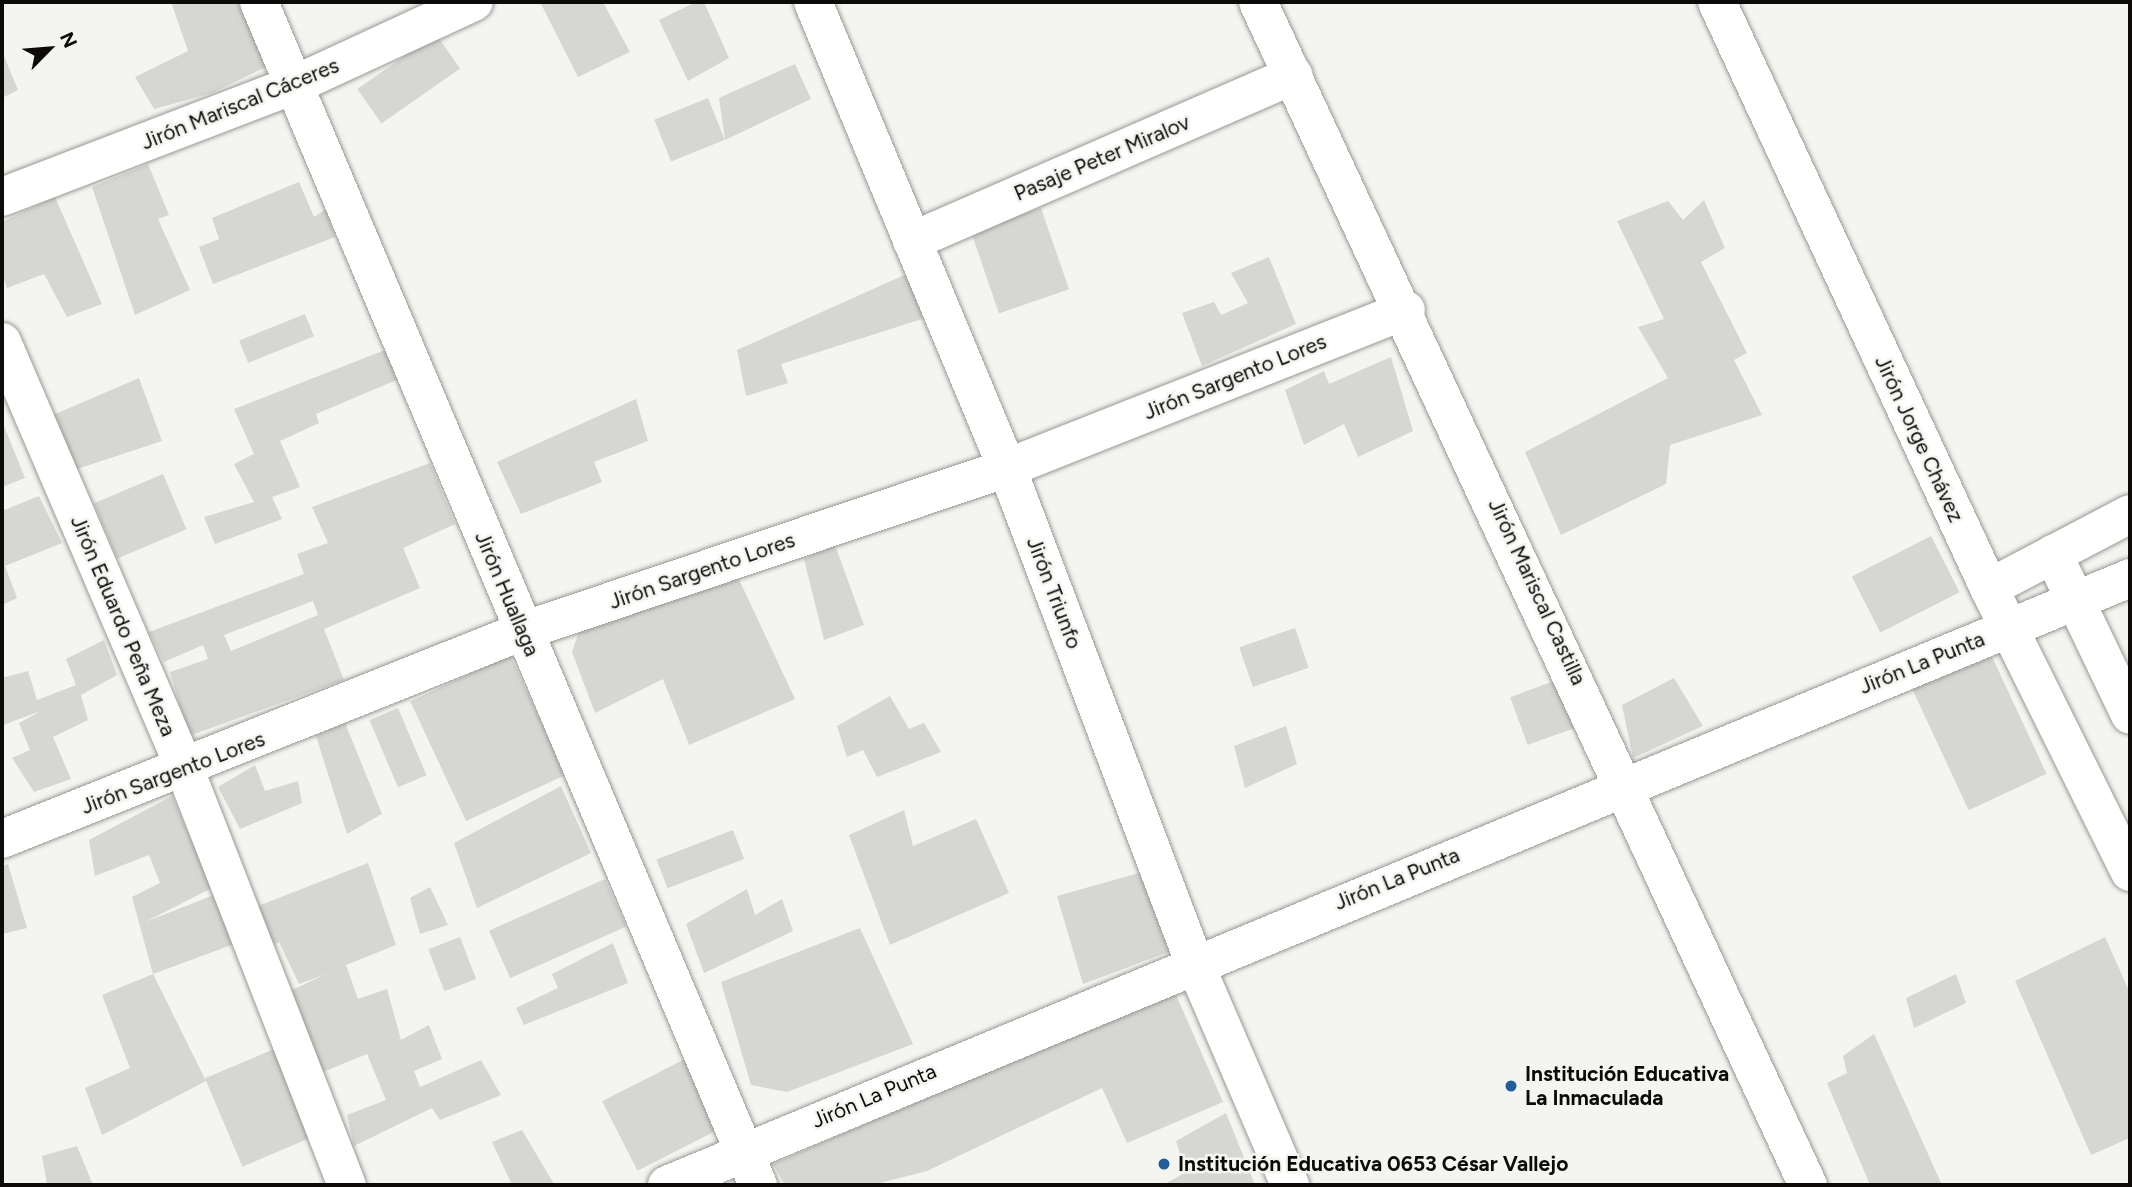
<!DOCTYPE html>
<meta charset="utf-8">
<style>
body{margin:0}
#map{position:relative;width:2132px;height:1187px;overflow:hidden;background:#f4f4f0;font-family:Figtree,sans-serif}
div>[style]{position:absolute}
.building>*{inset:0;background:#d6d6d2;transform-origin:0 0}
.roads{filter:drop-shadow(0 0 2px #989894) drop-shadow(0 0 2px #989894)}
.minor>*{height:38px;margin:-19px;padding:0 19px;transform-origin:19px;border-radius:19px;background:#fff}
.dots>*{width:19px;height:19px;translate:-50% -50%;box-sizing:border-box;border:4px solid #f4f4f0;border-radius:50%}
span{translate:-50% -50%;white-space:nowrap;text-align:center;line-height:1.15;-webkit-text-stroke:5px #f4f4f0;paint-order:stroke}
.street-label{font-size:21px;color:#0c0b0a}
.poi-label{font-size:21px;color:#0c0b0a;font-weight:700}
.left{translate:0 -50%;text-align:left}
.frame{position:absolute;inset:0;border:4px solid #0c0b0a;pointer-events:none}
.north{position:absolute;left:14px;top:14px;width:70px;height:70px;-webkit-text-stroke:5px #f4f4f0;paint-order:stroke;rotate:65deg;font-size:19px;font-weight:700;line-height:28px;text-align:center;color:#0c0b0a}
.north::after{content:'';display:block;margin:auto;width:24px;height:32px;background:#0c0b0a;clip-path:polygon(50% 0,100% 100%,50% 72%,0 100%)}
</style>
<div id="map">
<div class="building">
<i style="clip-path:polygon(171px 2px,238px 2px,268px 66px,212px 93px,154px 109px,135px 77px,188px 51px)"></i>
<i style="clip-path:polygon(540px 2px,603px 2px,630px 52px,578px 77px)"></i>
<i style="clip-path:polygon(696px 2px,704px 2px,729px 58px,688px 81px,659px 20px)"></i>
<i style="left:436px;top:34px;width:42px;height:96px;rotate:55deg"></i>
<i style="clip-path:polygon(2px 51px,18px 90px,2px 98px)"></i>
<i style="clip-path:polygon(795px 64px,811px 99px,725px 140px,719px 98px)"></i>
<i style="left:708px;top:98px;width:45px;height:58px;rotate:68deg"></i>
<i style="clip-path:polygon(148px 164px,169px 215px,158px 219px,190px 290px,135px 315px,92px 187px)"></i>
<i style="clip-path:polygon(299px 182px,314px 217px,326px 209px,335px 237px,213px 284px,199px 247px,219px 239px,212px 218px)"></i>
<i style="clip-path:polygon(55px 197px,102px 304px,67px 317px,44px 274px,7px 288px,2px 273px,2px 222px)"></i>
<i style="clip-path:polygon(1704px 200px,1725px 248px,1701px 262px,1747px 353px,1734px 360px,1762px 415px,1670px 445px,1666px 484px,1561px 535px,1525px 452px,1668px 378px,1638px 327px,1664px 319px,1617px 221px,1668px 201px,1683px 220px)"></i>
<i style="left:1041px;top:208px;width:86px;height:74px;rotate:71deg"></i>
<i style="clip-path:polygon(1269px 257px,1296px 324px,1202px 366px,1182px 313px,1214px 302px,1221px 315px,1248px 303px,1231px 273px)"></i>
<i style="clip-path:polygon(911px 272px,925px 318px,781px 364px,788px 383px,746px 396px,737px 350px)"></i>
<i style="left:305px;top:314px;width:24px;height:71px;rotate:68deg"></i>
<i style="clip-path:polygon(385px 350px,399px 379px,316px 414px,319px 423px,280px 441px,300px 487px,272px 497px,282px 519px,215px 544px,204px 517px,254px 502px,234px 464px,254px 454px,234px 409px)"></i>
<i style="clip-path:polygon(1391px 357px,1413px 431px,1358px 457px,1344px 424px,1304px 445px,1285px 390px,1324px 371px,1329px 384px)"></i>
<i style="clip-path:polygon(139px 378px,162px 441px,71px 471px,53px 415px)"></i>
<i style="clip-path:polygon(636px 399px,648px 441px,594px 462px,602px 482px,521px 514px,497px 462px)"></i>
<i style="clip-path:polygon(2px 421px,25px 478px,2px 487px)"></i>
<i style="clip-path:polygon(evenodd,430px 463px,455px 524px,403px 548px,420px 588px,324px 629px,344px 680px,189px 736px,170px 672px,208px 659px,203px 645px,164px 662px,149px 632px,304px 574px,297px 554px,328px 543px,312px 507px,430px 463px,313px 601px,318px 615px,231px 651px,224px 635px,313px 601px)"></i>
<i style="left:163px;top:474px;width:60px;height:75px;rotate:67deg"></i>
<i style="clip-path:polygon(39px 496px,62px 543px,5px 566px,17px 598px,2px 605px,2px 511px)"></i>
<i style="left:1931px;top:536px;width:63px;height:89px;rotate:63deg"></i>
<i style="clip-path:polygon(835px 545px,864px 625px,824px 640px,804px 559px)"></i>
<i style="clip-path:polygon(736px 573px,795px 699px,689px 745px,663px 679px,595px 713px,572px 652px,579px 631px)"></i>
<i style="left:1295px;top:628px;width:42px;height:59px;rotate:71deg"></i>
<i style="clip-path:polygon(104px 640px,117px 675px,81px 695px,88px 720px,53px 737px,71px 779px,34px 792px,12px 758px,30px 750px,19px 723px,41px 711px,3px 725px,2px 678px,28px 671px,37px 700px,76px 685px,66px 659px)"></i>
<i style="left:1987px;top:646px;width:141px;height:86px;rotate:65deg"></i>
<i style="left:510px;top:655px;width:132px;height:110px;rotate:65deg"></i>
<i style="clip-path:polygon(1674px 678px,1703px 726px,1633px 758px,1622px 705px)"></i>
<i style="left:1560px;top:679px;width:51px;height:53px;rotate:70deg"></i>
<i style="clip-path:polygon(890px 696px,909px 729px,924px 723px,941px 752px,877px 777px,863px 750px,847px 757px,837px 726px)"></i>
<i style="left:398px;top:708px;width:73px;height:31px;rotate:67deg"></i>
<i style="clip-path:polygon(345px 723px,382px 814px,347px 834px,316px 736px)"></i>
<i style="clip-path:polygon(1286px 726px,1297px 764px,1245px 788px,1234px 746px)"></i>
<i style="clip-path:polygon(255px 765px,265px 791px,298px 781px,302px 803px,240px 829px,218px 787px)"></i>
<i style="clip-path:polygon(561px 786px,591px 853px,477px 908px,454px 843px)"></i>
<i style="clip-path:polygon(172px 796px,212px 888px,145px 922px,214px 895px,234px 944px,153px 974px,132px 897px,160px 883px,149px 855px,95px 876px,89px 840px)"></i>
<i style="clip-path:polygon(904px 810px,913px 846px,976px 819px,1009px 893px,890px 945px,849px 835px)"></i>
<i style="left:733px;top:830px;width:31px;height:82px;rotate:69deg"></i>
<i style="clip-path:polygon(368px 863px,380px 898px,289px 938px,380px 898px,396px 945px,346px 965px,358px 999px,387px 989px,401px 1040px,429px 1025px,442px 1059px,414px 1071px,420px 1087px,481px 1060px,501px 1095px,440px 1120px,432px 1108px,354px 1146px,347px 1115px,386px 1100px,367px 1054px,323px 1072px,292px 990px,326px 974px,299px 984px,279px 942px,272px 946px,258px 906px)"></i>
<i style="clip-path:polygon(8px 864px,27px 928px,2px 934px,2px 866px)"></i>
<i style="clip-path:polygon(1139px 873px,1171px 951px,1083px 984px,1057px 896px)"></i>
<i style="left:605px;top:879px;width:52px;height:127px;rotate:66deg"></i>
<i style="clip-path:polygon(430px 887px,448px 925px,420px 934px,410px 898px)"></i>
<i style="clip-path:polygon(747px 889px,755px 915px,782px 899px,793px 931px,704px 973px,686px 924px)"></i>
<i style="clip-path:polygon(860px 928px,913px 1044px,787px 1092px,751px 1085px,721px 982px)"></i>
<i style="left:460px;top:937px;width:45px;height:34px;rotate:69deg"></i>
<i style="clip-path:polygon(2105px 937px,2130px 993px,2130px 1138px,2091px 1155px,2015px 981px)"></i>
<i style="clip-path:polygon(613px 943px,628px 983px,524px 1025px,516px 1008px,558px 988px,552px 974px)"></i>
<i style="clip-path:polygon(153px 974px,206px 1081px,102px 1135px,85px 1088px,130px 1068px,102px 995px)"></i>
<i style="clip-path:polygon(1956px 974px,1966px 1003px,1914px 1028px,1906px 998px)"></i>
<i style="clip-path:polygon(1174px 990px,1223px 1102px,1127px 1143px,1102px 1088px,927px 1171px,872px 1185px,785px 1185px,773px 1164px)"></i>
<i style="clip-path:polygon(1874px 1034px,1942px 1185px,1870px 1185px,1827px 1083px,1847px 1073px,1843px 1056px)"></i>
<i style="left:274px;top:1049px;width:96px;height:75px;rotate:67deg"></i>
<i style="left:685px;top:1059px;width:78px;height:93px;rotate:63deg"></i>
<i style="clip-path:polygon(1226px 1113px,1255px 1185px,1163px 1185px,1186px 1172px,1176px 1141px)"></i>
<i style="clip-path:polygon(522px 1130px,554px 1184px,512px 1185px,492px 1142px)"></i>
<i style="clip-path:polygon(77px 1146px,93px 1185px,47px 1185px,42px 1156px)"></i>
</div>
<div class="roads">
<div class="minor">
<i style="left:259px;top:2px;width:1284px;rotate:67.13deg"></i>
<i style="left:813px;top:2px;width:505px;rotate:67.4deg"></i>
<i style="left:1007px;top:468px;width:528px;rotate:69.27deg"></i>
<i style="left:1194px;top:962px;width:243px;rotate:66.7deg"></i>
<i style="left:1258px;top:2px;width:1305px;rotate:65.07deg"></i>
<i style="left:1717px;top:2px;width:646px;rotate:65.1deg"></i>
<i style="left:1989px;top:588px;width:317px;rotate:63.6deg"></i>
<i style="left:2px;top:197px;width:313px;rotate:-21deg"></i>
<i style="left:294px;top:85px;width:198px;rotate:-24.8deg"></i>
<i style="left:912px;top:241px;width:416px;rotate:-23.5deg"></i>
<i style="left:2px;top:342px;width:465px;rotate:66.8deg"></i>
<i style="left:185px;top:770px;width:445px;rotate:68.7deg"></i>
<i style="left:2053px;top:554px;width:178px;rotate:64.4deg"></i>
<i style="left:1989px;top:588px;width:159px;rotate:-27.7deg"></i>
<i style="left:2px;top:839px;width:561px;rotate:-21.76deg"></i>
<i style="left:523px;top:631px;width:511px;rotate:-18.61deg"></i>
<i style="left:1007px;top:468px;width:429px;rotate:-21.6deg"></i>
<i style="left:667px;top:1185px;width:1584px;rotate:-22.53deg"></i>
</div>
</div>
<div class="dots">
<i style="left:1511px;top:1086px;background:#235e96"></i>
<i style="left:1164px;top:1164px;background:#235e96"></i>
</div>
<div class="street-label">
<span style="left:240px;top:104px;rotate:-22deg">Jirón Mariscal Cáceres</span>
<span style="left:1102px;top:158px;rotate:-23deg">Pasaje Peter Miralov</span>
<span style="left:1235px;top:377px;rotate:-22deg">Jirón Sargento Lores</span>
<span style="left:1919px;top:439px;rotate:65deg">Jirón Jorge Chávez</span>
<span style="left:702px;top:571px;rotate:-19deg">Jirón Sargento Lores</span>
<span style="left:1537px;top:592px;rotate:65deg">Jirón Mariscal Castilla</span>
<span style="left:1054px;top:593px;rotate:69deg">Jirón Triunfo</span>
<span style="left:507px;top:594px;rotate:67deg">Jirón Huallaga</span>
<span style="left:123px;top:626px;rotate:67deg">Jirón Eduardo Peña Meza</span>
<span style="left:1922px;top:663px;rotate:-22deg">Jirón La Punta</span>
<span style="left:173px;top:773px;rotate:-21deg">Jirón Sargento Lores</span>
<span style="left:1397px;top:879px;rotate:-22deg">Jirón La Punta</span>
<span style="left:874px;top:1096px;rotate:-23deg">Jirón La Punta</span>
</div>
<div class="poi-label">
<span class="left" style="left:1525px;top:1086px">Institución Educativa<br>La Inmaculada</span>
<span class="left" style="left:1178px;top:1164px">Institución Educativa 0653 César Vallejo</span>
</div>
<div class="frame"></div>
<div class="north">N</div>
</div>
